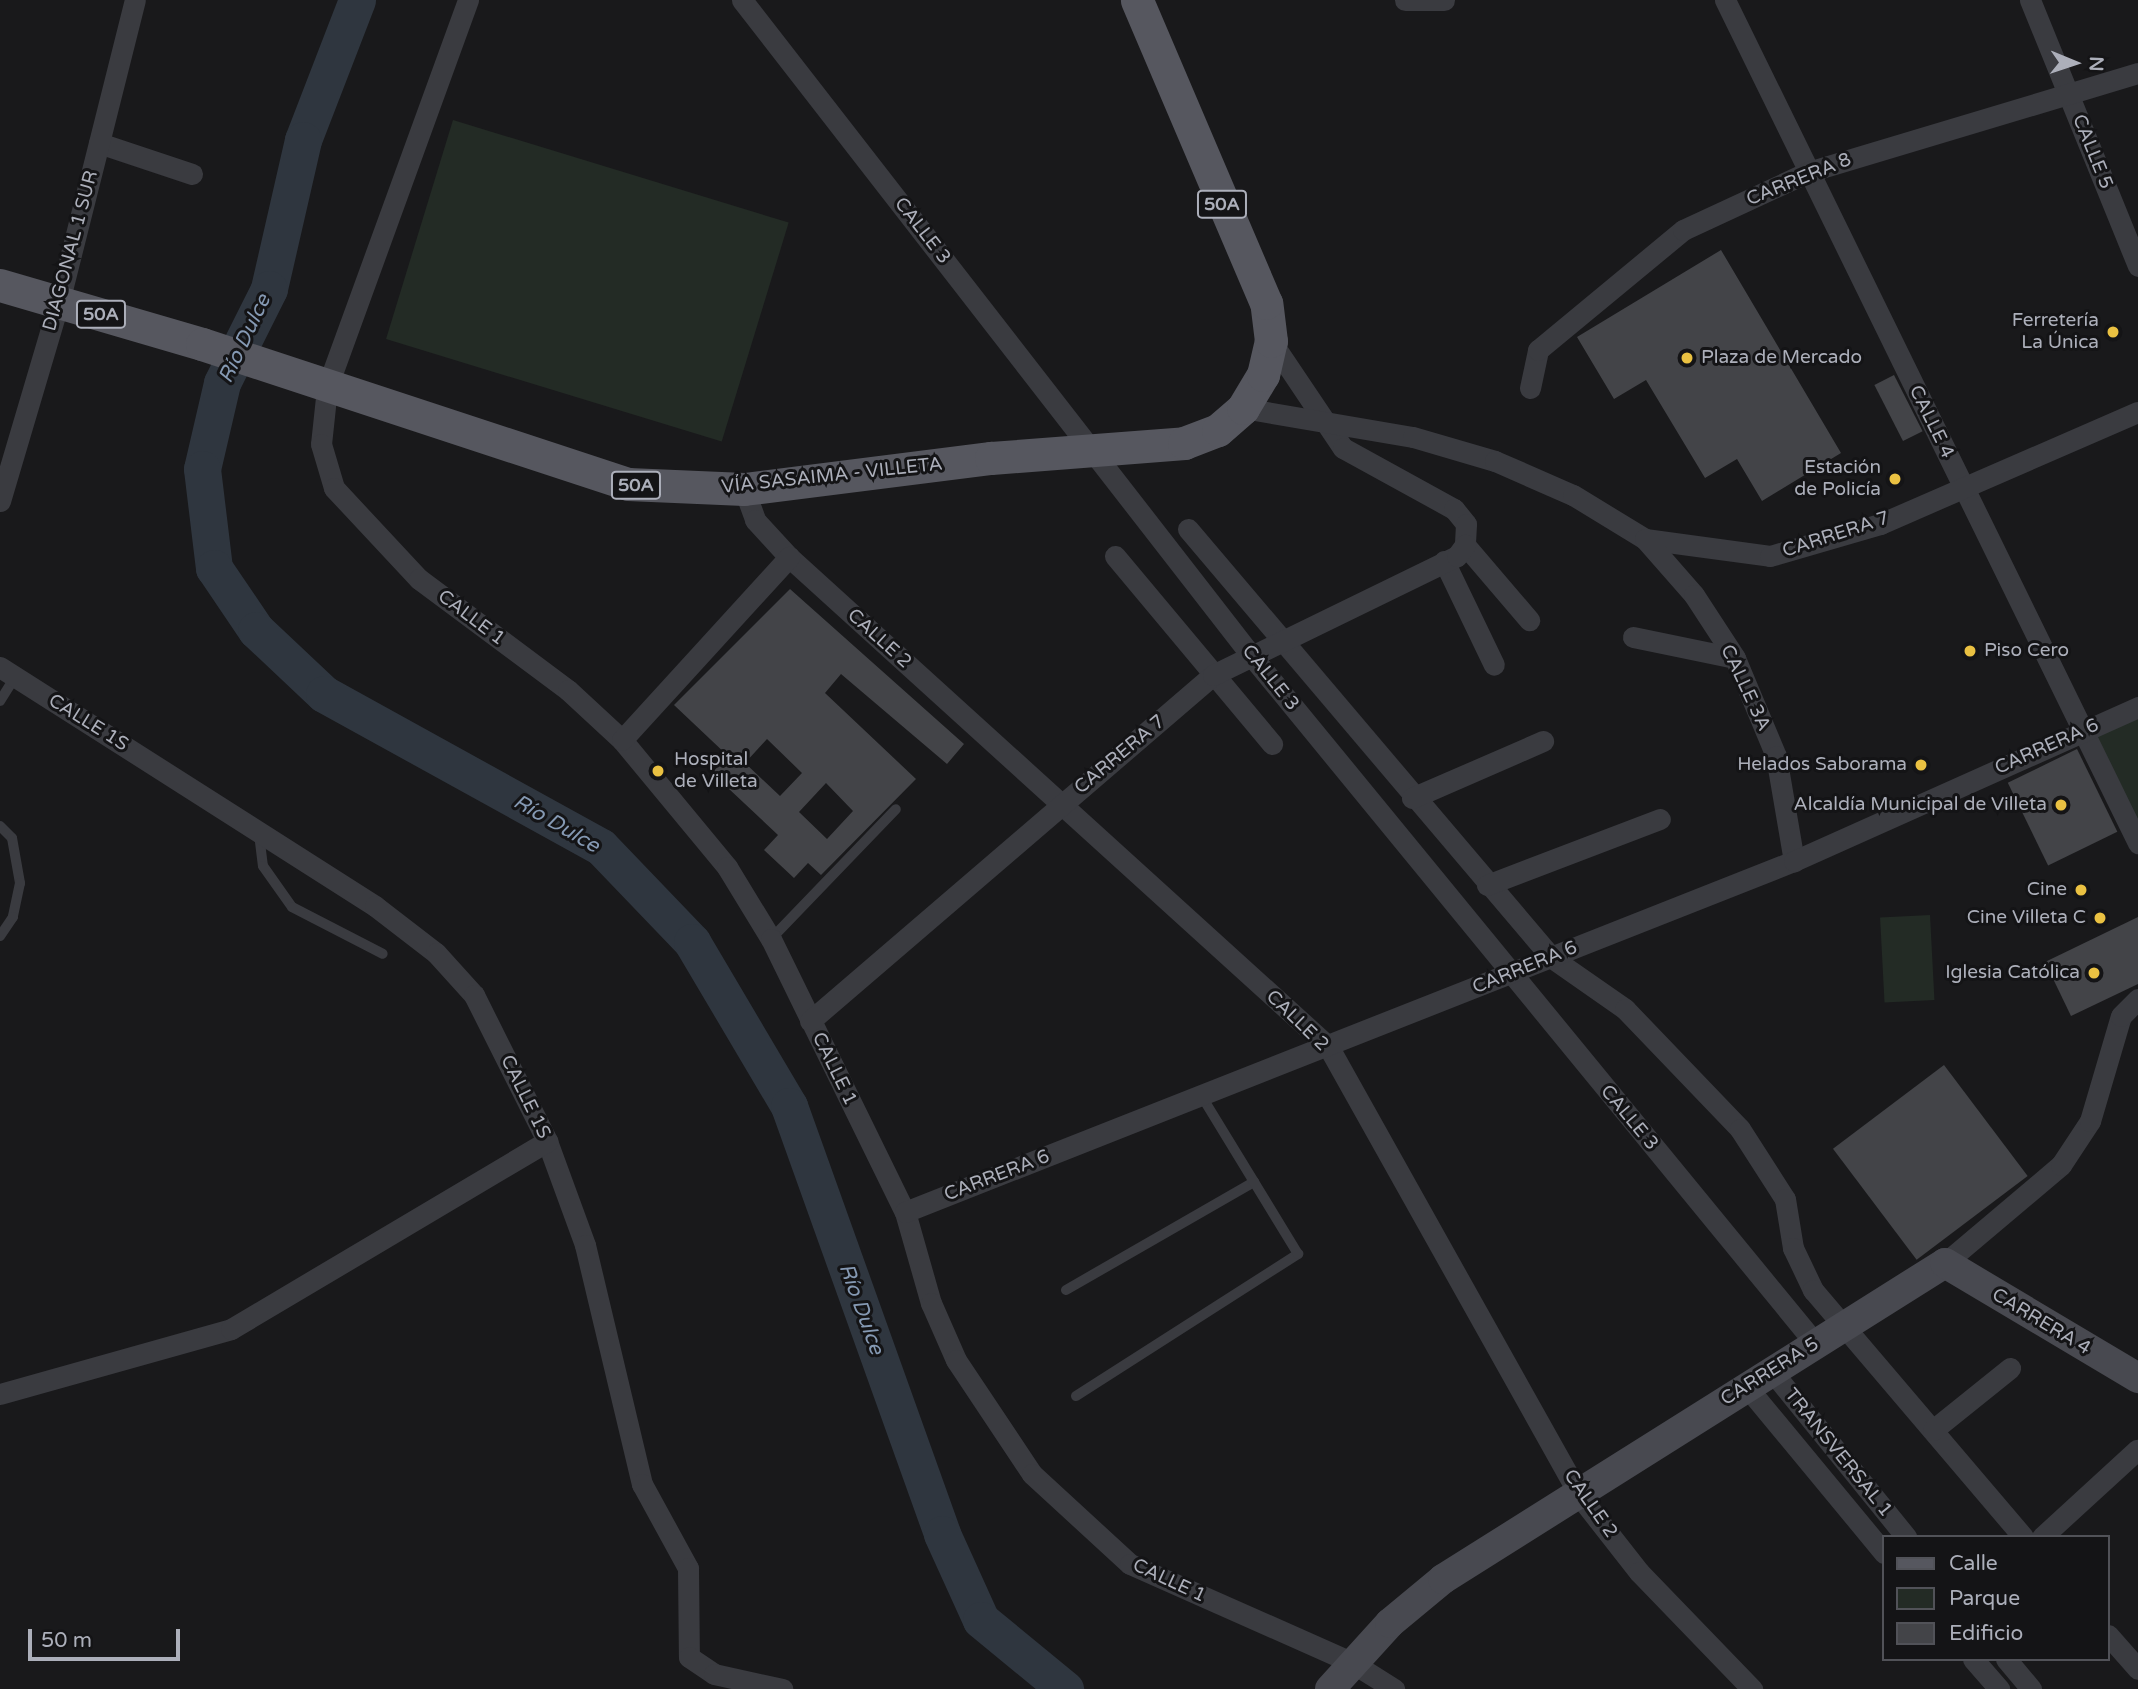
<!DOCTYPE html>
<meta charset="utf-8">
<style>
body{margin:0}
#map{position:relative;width:2138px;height:1689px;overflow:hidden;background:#19191b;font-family:"Varela Round",sans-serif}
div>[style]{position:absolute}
.green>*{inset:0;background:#232b25;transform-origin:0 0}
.river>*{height:37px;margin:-18.5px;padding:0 18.5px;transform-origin:18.5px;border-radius:18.5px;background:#2f363f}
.building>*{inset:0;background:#434448;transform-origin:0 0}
.lane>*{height:10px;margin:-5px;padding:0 5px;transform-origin:5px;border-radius:5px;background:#3a3b40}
.street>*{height:21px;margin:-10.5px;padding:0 10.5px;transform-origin:10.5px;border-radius:10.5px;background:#3a3b40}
.secondary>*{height:30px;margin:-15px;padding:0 15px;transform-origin:15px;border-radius:15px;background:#484950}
.primary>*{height:33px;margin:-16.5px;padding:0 16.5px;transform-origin:16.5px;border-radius:16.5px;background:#56575f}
.dots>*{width:19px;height:19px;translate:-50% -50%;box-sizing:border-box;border:4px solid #141416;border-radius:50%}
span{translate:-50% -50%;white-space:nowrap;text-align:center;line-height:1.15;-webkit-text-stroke:6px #141416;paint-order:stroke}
.shield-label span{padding:2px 5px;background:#141416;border:2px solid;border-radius:5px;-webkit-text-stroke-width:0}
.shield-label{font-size:18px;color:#acafba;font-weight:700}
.street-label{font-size:19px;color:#acafba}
.poi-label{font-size:19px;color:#acafba}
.right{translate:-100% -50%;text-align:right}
.left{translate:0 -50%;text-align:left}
.water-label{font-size:21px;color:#8599b3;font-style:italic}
.legend{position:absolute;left:1882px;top:1535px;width:228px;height:126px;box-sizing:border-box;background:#141416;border:2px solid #515258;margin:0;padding:9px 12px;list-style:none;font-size:21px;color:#acafba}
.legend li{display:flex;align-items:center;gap:14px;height:35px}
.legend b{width:35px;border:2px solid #515258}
.north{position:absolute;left:2040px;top:28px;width:70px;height:70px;-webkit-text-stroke:5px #141416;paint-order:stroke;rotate:92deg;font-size:19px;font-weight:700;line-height:28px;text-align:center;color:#acafba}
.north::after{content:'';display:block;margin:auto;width:24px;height:32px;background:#acafba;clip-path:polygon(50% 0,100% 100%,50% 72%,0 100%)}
.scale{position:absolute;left:28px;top:1629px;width:152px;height:32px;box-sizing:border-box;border:4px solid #acafba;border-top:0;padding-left:9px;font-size:21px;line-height:24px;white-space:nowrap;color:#acafba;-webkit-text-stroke:5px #141416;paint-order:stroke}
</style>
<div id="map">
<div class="green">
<i style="left:453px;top:120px;width:351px;height:229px;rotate:17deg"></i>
<i style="clip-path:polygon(2138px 707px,2138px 843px,2083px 730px)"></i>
<i style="left:1930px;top:915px;width:85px;height:50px;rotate:87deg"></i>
</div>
<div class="river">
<i style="left:357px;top:0;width:150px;rotate:111.1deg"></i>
<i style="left:303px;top:140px;width:153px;rotate:102.9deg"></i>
<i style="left:269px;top:289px;width:105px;rotate:116.6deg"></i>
<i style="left:222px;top:383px;width:88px;rotate:103.1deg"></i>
<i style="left:202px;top:469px;width:100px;rotate:83.1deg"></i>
<i style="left:214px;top:568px;width:75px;rotate:55.9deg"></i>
<i style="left:256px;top:630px;width:93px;rotate:43.3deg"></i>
<i style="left:324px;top:694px;width:316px;rotate:28.9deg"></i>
<i style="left:601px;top:847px;width:132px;rotate:46.2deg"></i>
<i style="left:692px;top:942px;width:191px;rotate:59.4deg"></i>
<i style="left:789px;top:1106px;width:455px;rotate:70.3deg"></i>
<i style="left:942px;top:1534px;width:94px;rotate:65.6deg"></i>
<i style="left:981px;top:1620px;width:109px;rotate:39.4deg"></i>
</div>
<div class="building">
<i style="clip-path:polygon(1721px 250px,1841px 453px,1762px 501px,1737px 459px,1705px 478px,1646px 380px,1614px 399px,1577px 337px)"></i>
<i style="left:1894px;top:375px;width:63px;height:22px;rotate:63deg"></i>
<i style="clip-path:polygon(evenodd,790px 589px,964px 744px,947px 764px,841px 674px,825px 693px,916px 779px,821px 875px,808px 863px,794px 878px,764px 850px,778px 835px,712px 773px,728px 756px,674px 705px,790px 589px,767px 739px,802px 773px,780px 796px,745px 763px,767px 739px,790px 589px,826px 783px,853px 811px,827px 839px,799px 812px,826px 783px)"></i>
<i style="left:2077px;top:749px;width:92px;height:77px;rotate:64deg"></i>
<i style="clip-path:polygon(2138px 917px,2138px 984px,2071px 1016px,2045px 962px)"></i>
<i style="left:1944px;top:1065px;width:139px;height:139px;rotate:53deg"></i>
</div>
<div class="lane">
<i style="left:0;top:701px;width:28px;rotate:-58deg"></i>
<i style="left:0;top:826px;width:17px;rotate:45deg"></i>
<i style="left:12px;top:838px;width:46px;rotate:79.9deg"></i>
<i style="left:20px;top:883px;width:35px;rotate:102deg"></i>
<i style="left:13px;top:917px;width:23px;rotate:124deg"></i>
<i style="left:259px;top:834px;width:32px;rotate:83deg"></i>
<i style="left:263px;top:866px;width:50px;rotate:54.7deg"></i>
<i style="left:292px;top:907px;width:102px;rotate:27.3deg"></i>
<i style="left:771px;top:939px;width:180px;rotate:-46.1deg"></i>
<i style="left:1066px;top:1290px;width:217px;rotate:-29.9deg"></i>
<i style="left:1076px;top:1396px;width:264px;rotate:-32.6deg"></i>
<i style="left:1298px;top:1254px;width:186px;rotate:-121.4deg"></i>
</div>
<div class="street">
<i style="left:468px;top:0;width:413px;rotate:110deg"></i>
<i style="left:327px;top:388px;width:56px;rotate:96.1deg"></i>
<i style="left:321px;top:444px;width:46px;rotate:73.5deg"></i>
<i style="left:334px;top:488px;width:125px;rotate:47deg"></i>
<i style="left:419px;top:579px;width:186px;rotate:36.7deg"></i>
<i style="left:568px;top:690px;width:74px;rotate:42.8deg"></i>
<i style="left:622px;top:740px;width:165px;rotate:50.4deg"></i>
<i style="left:727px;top:867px;width:84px;rotate:58.6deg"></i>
<i style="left:771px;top:939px;width:304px;rotate:63.9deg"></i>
<i style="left:905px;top:1212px;width:95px;rotate:74.1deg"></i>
<i style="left:931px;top:1303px;width:62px;rotate:66.3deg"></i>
<i style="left:956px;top:1360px;width:137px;rotate:56.3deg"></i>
<i style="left:1032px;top:1474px;width:133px;rotate:42.6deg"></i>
<i style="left:1130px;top:1564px;width:242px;rotate:23.9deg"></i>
<i style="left:1351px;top:1662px;width:51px;rotate:32.1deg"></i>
<i style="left:742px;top:0;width:828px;rotate:52.16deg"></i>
<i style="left:1250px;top:654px;width:891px;rotate:50.65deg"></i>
<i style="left:1405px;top:0;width:39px"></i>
<i style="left:1725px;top:0;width:939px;rotate:63.9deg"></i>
<i style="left:2030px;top:0;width:287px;rotate:67.9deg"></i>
<i style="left:99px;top:143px;width:98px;rotate:18.4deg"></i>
<i style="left:1271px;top:341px;width:129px;rotate:56.1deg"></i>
<i style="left:1343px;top:448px;width:127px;rotate:28.8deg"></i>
<i style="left:1454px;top:509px;width:19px;rotate:51deg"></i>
<i style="left:1466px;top:524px;width:21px;rotate:93deg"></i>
<i style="left:1465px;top:545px;width:99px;rotate:49.5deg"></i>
<i style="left:1530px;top:388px;width:39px;rotate:-78deg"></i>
<i style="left:1538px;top:350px;width:188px;rotate:-39.6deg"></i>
<i style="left:1683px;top:230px;width:138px;rotate:-24.9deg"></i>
<i style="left:1808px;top:172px;width:345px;rotate:-16.7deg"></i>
<i style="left:1243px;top:408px;width:172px;rotate:9.7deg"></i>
<i style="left:1413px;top:437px;width:85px;rotate:16.3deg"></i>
<i style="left:1495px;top:461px;width:85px;rotate:23.6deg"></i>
<i style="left:1573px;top:495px;width:84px;rotate:31.4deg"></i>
<i style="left:1645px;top:539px;width:126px;rotate:7.7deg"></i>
<i style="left:1770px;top:556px;width:115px;rotate:-16.2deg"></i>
<i style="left:1880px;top:524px;width:281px;rotate:-23.5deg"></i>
<i style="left:744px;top:489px;width:33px;rotate:70deg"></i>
<i style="left:755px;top:520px;width:50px;rotate:47.4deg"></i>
<i style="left:789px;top:557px;width:728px;rotate:42.22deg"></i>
<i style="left:1328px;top:1046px;width:518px;rotate:60.76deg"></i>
<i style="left:1581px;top:1498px;width:94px;rotate:51.9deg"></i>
<i style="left:1639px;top:1572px;width:163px;rotate:46deg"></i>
<i style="left:0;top:501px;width:208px;rotate:-73.5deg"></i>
<i style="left:59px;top:302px;width:311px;rotate:-75.9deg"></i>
<i style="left:1188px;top:529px;width:563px;rotate:49.69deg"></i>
<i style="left:1552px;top:958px;width:89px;rotate:34.9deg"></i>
<i style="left:1625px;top:1009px;width:166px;rotate:46.2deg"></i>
<i style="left:1740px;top:1129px;width:83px;rotate:57.3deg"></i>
<i style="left:1785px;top:1199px;width:50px;rotate:80.7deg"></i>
<i style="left:1793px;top:1248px;width:47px;rotate:64.5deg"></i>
<i style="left:1813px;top:1290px;width:324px;rotate:49.6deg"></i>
<i style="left:1645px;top:539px;width:74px;rotate:48.8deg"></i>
<i style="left:1694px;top:595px;width:75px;rotate:56.9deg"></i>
<i style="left:1735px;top:658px;width:106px;rotate:67.3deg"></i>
<i style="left:1776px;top:756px;width:107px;rotate:80.3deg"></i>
<i style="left:1115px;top:556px;width:245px;rotate:50.1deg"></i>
<i style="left:1444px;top:561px;width:115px;rotate:64.3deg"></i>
<i style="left:1633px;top:637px;width:104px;rotate:11.6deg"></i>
<i style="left:0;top:667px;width:445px;rotate:32.5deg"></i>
<i style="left:375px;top:906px;width:77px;rotate:37.6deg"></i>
<i style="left:436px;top:953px;width:57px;rotate:47.9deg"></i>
<i style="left:474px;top:995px;width:163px;rotate:63.4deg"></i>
<i style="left:547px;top:1141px;width:111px;rotate:69.9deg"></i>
<i style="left:585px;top:1245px;width:246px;rotate:76.6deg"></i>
<i style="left:642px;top:1484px;width:96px;rotate:61.3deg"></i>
<i style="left:688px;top:1568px;width:89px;rotate:89.4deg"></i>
<i style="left:689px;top:1657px;width:30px;rotate:34deg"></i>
<i style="left:714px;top:1674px;width:70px;rotate:12.4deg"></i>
<i style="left:622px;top:740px;width:248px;rotate:-47.6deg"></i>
<i style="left:1412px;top:798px;width:143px;rotate:-23.5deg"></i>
<i style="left:1487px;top:885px;width:185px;rotate:-20.9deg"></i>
<i style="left:810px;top:1021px;width:531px;rotate:-40.65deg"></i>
<i style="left:1213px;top:675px;width:271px;rotate:-26deg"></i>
<i style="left:1457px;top:556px;width:14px;rotate:-54deg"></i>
<i style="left:905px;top:1212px;width:956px;rotate:-21.55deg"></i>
<i style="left:1794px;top:861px;width:377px;rotate:-24.1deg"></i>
<i style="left:1945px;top:1263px;width:152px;rotate:-40.2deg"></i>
<i style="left:2061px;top:1165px;width:53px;rotate:-56.6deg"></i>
<i style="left:2090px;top:1121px;width:109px;rotate:-73.6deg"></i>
<i style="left:2121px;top:1016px;width:24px;rotate:-45deg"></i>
<i style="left:1771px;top:1370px;width:215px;rotate:51deg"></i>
<i style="left:1746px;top:1386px;width:217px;rotate:50.4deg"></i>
<i style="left:0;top:1394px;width:240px;rotate:-15.7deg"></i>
<i style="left:231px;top:1329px;width:368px;rotate:-30.7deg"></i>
<i style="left:1933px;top:1430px;width:99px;rotate:-38.8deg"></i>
<i style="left:2042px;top:1537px;width:129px;rotate:-42.5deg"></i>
<i style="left:2108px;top:1635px;width:45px;rotate:48.6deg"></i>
<i style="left:1973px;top:1659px;width:40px;rotate:49deg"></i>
<i style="left:2006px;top:1659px;width:39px;rotate:50deg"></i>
</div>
<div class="secondary">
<i style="left:1330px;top:1689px;width:89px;rotate:-47.7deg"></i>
<i style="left:1390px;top:1623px;width:69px;rotate:-39.7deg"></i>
<i style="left:1443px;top:1579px;width:593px;rotate:-32.19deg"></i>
<i style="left:1945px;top:1263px;width:225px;rotate:30.8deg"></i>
</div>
<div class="primary">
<i style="left:0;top:285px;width:210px;rotate:16.3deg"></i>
<i style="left:202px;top:344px;width:448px;rotate:18.2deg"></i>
<i style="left:628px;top:484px;width:116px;rotate:2.5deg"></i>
<i style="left:744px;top:489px;width:249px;rotate:-7.2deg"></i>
<i style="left:991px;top:458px;width:194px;rotate:-4.4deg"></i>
<i style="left:1184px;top:443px;width:36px;rotate:-21deg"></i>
<i style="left:1218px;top:430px;width:33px;rotate:-41deg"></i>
<i style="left:1243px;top:408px;width:39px;rotate:-59deg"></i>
<i style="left:1263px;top:375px;width:35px;rotate:-77deg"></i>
<i style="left:1271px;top:341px;width:38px;rotate:-97deg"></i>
<i style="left:1266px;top:303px;width:329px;rotate:-113.1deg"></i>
</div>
<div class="dots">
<i style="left:2113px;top:332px;background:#eac142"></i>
<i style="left:1687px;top:358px;background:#eac142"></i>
<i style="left:1895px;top:479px;background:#eac142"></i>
<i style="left:1970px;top:651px;background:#eac142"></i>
<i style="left:1921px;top:765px;background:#eac142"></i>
<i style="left:658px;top:771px;background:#eac142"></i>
<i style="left:2061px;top:805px;background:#eac142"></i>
<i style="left:2081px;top:890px;background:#eac142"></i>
<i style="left:2100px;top:918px;background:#eac142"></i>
<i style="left:2094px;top:973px;background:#eac142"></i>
</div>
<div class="shield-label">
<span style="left:1222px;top:204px">50A</span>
<span style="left:101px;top:314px">50A</span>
<span style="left:636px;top:485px">50A</span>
</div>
<div class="street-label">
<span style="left:2092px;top:152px;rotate:68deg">CALLE 5</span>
<span style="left:1799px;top:180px;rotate:-22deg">CARRERA 8</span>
<span style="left:922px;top:231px;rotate:52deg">CALLE 3</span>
<span style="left:71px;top:251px;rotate:-75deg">DIAGONAL 1 SUR</span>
<span style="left:1931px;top:422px;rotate:64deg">CALLE 4</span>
<span style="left:832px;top:476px;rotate:-6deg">VÍA SASAIMA - VILLETA</span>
<span style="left:1836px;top:535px;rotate:-18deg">CARRERA 7</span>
<span style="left:471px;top:618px;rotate:37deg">CALLE 1</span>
<span style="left:879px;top:639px;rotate:42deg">CALLE 2</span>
<span style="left:1270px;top:678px;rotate:51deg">CALLE 3</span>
<span style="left:1745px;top:688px;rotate:65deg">CALLE 3A</span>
<span style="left:88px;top:723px;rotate:32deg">CALLE 1S</span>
<span style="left:2047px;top:747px;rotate:-24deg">CARRERA 6</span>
<span style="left:1120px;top:755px;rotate:-40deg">CARRERA 7</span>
<span style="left:1525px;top:968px;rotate:-22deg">CARRERA 6</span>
<span style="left:1297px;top:1021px;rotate:44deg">CALLE 2</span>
<span style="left:834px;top:1069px;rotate:64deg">CALLE 1</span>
<span style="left:525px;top:1097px;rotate:64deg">CALLE 1S</span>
<span style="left:1629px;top:1118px;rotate:50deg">CALLE 3</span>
<span style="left:997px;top:1176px;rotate:-21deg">CARRERA 6</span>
<span style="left:2041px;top:1322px;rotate:31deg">CARRERA 4</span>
<span style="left:1770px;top:1372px;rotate:-32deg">CARRERA 5</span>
<span style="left:1838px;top:1453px;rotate:51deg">TRANSVERSAL 1</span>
<span style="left:1590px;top:1504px;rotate:55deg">CALLE 2</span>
<span style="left:1169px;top:1581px;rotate:25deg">CALLE 1</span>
</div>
<div class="poi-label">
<span class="right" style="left:2099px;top:332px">Ferretería<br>La Única</span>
<span class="left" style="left:1701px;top:358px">Plaza de Mercado</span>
<span class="right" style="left:1881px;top:479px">Estación<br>de Policía</span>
<span class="left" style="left:1984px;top:651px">Piso Cero</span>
<span class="left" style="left:674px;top:771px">Hospital<br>de Villeta</span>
<span class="right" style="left:1907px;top:765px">Helados Saborama</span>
<span class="right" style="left:2047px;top:805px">Alcaldía Municipal de Villeta</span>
<span class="right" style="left:2067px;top:890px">Cine</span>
<span class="right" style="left:2086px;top:918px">Cine Villeta C</span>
<span class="right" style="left:2080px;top:973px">Iglesia Católica</span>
</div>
<div class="water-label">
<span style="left:245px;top:339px;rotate:-65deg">Río Dulce</span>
<span style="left:556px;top:824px;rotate:30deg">Río Dulce</span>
<span style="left:861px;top:1309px;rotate:70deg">Río Dulce</span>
</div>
<ul class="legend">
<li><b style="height:9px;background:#56575f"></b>Calle</li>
<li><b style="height:19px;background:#232b25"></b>Parque</li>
<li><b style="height:19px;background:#434448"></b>Edificio</li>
</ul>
<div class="north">N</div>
<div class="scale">50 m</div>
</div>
